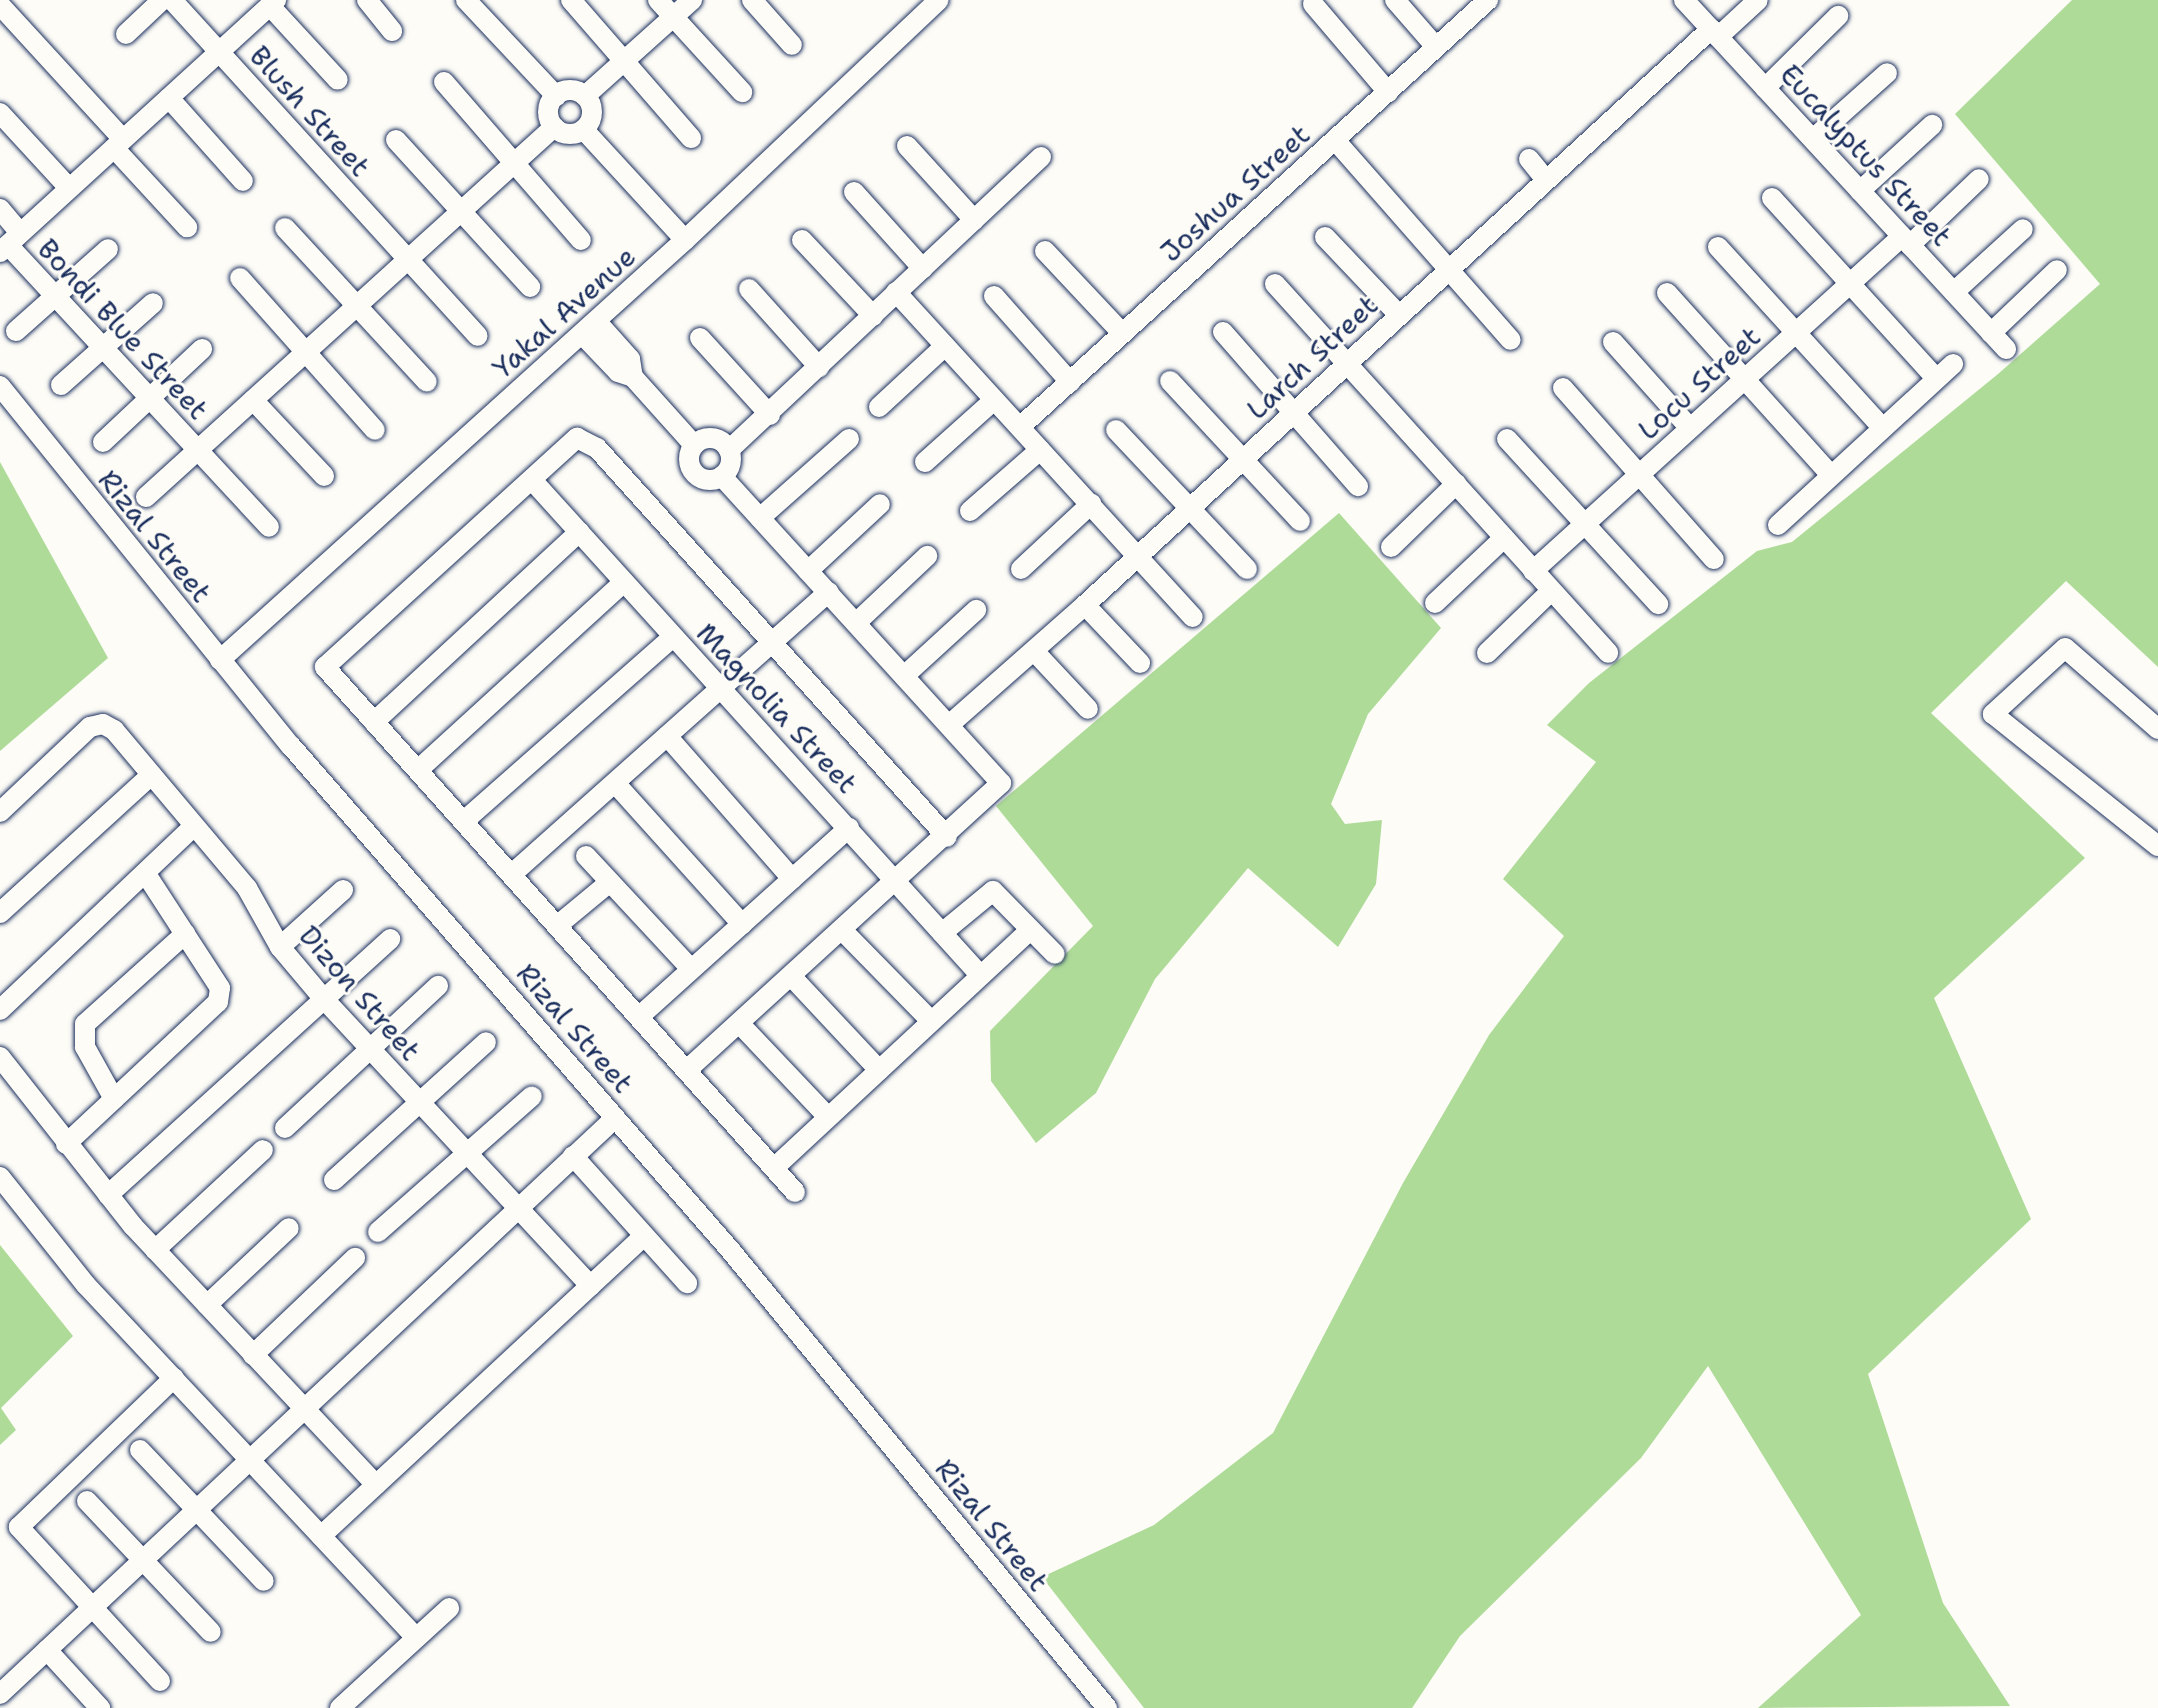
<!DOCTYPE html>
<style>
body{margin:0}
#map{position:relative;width:2158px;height:1708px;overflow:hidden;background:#fdfcf7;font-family:"Shantell Sans",sans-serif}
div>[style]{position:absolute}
.green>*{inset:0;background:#afdb99}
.roads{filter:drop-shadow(0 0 2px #1b2f5e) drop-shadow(0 0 2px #1b2f5e)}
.minor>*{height:20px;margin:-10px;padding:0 10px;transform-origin:10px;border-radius:10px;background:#fdfcf7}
.minor>.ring{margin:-10px;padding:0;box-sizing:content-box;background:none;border:20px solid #fdfcf7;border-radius:50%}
span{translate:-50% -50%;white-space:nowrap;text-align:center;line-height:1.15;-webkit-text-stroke:6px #fdfcf7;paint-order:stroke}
.street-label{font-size:28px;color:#1b2f5e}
</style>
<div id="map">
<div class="green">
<i style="clip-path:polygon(2072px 0,2158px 0,2158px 667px,2066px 581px,1931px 713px,2085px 858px,1934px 998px,2031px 1219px,1868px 1374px,1943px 1603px,2010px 1706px,1758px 1708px,1861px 1615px,1708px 1366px,1641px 1458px,1460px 1636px,1412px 1708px,1144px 1708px,1042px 1577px,1154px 1525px,1273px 1433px,1403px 1183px,1489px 1035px,1564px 936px,1503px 879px,1596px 762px,1547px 725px,1589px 683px,1757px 551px,1792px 542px,1998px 374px,2100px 284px,1955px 114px)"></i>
<i style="clip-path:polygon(0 462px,108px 658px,0 751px)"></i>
<i style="clip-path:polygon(1339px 513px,1441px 628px,1368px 714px,1331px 804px,1345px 824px,1382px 820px,1376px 884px,1338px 947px,1248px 868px,1155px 979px,1096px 1093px,1036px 1143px,991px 1081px,990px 1031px,1093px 926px,996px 806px)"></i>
<i style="clip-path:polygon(0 1245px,73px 1336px,1px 1408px,16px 1430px,0 1445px)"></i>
</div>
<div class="roads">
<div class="minor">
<i style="left:172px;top:0;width:454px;rotate:47.7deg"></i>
<i style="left:367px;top:0;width:40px;rotate:51deg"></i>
<i style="left:466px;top:0;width:132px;rotate:46.8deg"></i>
<i style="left:571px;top:0;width:183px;rotate:49deg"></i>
<i style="left:658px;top:0;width:125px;rotate:47.6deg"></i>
<i style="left:752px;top:0;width:60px;rotate:48.4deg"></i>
<i style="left:1395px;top:0;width:62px;rotate:48.9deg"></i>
<i style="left:1684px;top:0;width:475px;rotate:47.3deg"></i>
<i style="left:1313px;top:4px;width:116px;rotate:49.6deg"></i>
<i style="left:0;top:5px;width:182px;rotate:47.5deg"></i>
<i style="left:270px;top:6px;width:100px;rotate:47.4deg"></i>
<i style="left:126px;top:34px;width:50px;rotate:-43.4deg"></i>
<i style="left:1718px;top:37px;width:54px;rotate:-42.8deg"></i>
<i style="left:444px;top:82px;width:209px;rotate:49.1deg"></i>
<i style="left:1765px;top:88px;width:103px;rotate:-44.6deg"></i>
<i class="ring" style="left:548px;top:90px;width:24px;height:24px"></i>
<i style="left:585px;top:96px;width:144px;rotate:-41.9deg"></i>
<i style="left:169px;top:98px;width:111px;rotate:48.3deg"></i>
<i style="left:0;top:113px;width:102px;rotate:47.4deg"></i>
<i style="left:584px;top:130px;width:149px;rotate:47.4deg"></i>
<i style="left:1813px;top:139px;width:99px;rotate:-41.7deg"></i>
<i style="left:396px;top:140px;width:199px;rotate:47.6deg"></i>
<i style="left:1335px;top:140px;width:266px;rotate:48.7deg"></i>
<i style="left:907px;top:146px;width:100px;rotate:47.8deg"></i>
<i style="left:114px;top:148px;width:108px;rotate:47.3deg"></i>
<i style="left:1529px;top:159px;width:27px;rotate:51deg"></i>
<i style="left:1860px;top:191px;width:98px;rotate:-42.5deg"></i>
<i style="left:854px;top:192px;width:103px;rotate:48.1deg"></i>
<i style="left:1772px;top:198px;width:244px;rotate:47.7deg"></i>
<i style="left:0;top:209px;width:31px;rotate:50deg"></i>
<i style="left:285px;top:228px;width:209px;rotate:47.3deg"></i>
<i style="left:1325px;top:237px;width:108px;rotate:46.5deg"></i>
<i style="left:802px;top:240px;width:104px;rotate:46.9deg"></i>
<i style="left:8px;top:245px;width:384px;rotate:47.2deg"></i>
<i style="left:1910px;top:245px;width:95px;rotate:-43.7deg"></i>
<i style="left:1718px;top:247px;width:244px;rotate:47.7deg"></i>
<i style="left:1045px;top:251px;width:112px;rotate:46.8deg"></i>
<i style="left:0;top:252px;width:374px;rotate:-42.4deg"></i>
<i style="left:240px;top:278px;width:203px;rotate:48.4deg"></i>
<i style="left:1275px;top:284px;width:497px;rotate:47.9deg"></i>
<i style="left:749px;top:289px;width:105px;rotate:48.1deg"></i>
<i style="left:896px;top:292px;width:440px;rotate:47.6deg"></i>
<i style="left:1954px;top:292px;width:93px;rotate:-42.4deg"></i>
<i style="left:1667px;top:293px;width:244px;rotate:48deg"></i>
<i style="left:994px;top:296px;width:115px;rotate:48.5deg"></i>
<i style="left:596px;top:321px;width:51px;rotate:48.2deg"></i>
<i style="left:630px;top:359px;width:18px;rotate:81deg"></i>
<i style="left:16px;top:331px;width:123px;rotate:-41.7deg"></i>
<i style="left:1223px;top:332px;width:205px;rotate:48.8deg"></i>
<i style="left:1991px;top:333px;width:91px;rotate:-43.7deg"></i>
<i style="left:582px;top:334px;width:52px;rotate:46.5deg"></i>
<i style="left:618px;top:372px;width:16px;rotate:18deg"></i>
<i style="left:633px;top:377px;width:91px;rotate:48.1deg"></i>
<i style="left:700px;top:338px;width:104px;rotate:47.7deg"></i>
<i style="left:1613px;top:342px;width:115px;rotate:48.2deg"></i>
<i style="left:1170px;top:381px;width:191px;rotate:47.1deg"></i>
<i style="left:61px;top:385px;width:123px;rotate:-41.7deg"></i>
<i style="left:0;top:386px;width:463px;rotate:51.1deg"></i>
<i style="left:291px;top:746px;width:670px;rotate:48.93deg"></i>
<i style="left:731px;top:1251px;width:592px;rotate:50.55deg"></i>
<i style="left:1563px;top:388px;width:228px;rotate:48.6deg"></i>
<i style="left:253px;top:400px;width:104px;rotate:46.9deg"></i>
<i style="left:879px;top:407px;width:90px;rotate:-42.7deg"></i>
<i style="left:1020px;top:427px;width:634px;rotate:-42.38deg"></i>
<i style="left:1116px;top:430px;width:191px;rotate:46.7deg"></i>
<i class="ring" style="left:689px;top:438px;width:22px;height:22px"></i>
<i style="left:1507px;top:439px;width:224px;rotate:47.5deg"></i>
<i style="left:103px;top:442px;width:136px;rotate:-43.2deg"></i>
<i style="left:729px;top:450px;width:428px;rotate:-43.2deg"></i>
<i style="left:925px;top:462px;width:93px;rotate:-41.9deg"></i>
<i style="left:532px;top:480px;width:668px;rotate:47.85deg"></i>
<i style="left:146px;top:497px;width:551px;rotate:-42.2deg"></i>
<i style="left:970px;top:511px;width:93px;rotate:-41.1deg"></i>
<i style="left:760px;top:518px;width:119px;rotate:-41.6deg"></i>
<i style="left:1778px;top:525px;width:238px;rotate:-42.6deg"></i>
<i style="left:1391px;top:547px;width:91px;rotate:-44.1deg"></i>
<i style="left:1021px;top:569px;width:96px;rotate:-42.9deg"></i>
<i style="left:808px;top:571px;width:98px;rotate:-42.9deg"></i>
<i style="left:1533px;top:571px;width:498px;rotate:-42.2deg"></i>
<i style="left:1435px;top:603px;width:95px;rotate:-43.3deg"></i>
<i style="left:1085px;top:605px;width:80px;rotate:46.5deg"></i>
<i style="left:856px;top:623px;width:98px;rotate:-43.3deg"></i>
<i style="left:1034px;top:651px;width:79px;rotate:47deg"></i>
<i style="left:1487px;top:653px;width:89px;rotate:-44.1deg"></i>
<i style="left:220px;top:660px;width:627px;rotate:-42.09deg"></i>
<i style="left:685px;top:240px;width:349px;rotate:-43.4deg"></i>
<i style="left:904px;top:676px;width:98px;rotate:-42.5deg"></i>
<i style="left:374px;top:722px;width:280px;rotate:-42.8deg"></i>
<i style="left:949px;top:725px;width:181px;rotate:-41.4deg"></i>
<i style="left:1085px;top:605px;width:851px;rotate:-42.62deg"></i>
<i style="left:2158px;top:729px;width:123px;rotate:-138.9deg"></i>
<i style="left:2065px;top:648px;width:98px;rotate:137.5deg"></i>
<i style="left:1993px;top:714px;width:211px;rotate:38.7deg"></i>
<i style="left:667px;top:736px;width:190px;rotate:48.8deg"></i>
<i style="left:418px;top:770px;width:279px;rotate:-42.4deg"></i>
<i style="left:615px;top:783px;width:190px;rotate:48deg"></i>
<i style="left:0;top:812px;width:124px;rotate:-43.4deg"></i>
<i style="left:90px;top:727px;width:13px;rotate:-13deg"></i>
<i style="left:103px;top:724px;width:13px;rotate:29deg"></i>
<i style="left:114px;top:730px;width:207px;rotate:49.9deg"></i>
<i style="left:247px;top:888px;width:68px;rotate:60.8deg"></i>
<i style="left:280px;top:947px;width:67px;rotate:49.9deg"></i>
<i style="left:323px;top:998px;width:393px;rotate:47.1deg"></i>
<i style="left:464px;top:821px;width:278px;rotate:-41.4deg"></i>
<i style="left:586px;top:856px;width:154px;rotate:47.1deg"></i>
<i style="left:512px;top:874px;width:424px;rotate:-41.7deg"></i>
<i style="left:0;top:913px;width:205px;rotate:-42.4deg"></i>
<i style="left:558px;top:925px;width:67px;rotate:-39.6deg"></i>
<i style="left:842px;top:930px;width:127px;rotate:45.6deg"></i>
<i style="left:942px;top:933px;width:66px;rotate:-39.5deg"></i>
<i style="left:993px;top:891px;width:88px;rotate:45.5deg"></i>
<i style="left:280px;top:947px;width:85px;rotate:-42.1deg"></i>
<i style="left:791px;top:976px;width:129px;rotate:46.9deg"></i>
<i style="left:0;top:1010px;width:266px;rotate:-43.5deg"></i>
<i style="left:641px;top:1015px;width:280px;rotate:-42deg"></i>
<i style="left:739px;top:1023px;width:129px;rotate:46.6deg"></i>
<i style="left:0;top:1057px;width:215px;rotate:51.8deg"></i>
<i style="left:133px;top:1226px;width:355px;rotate:46.8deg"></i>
<i style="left:688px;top:1069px;width:424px;rotate:-42.4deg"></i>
<i style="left:1001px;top:783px;width:415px;rotate:-132.3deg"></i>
<i style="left:114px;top:1099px;width:60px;rotate:-119.1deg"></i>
<i style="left:85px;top:1047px;width:23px;rotate:-90deg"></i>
<i style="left:85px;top:1024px;width:135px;rotate:-42deg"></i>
<i style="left:285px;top:1128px;width:209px;rotate:-42.9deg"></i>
<i style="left:66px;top:1144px;width:208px;rotate:-43.1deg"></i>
<i style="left:218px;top:1002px;width:14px;rotate:-82deg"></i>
<i style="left:220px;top:988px;width:136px;rotate:-123deg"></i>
<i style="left:573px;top:1156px;width:171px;rotate:48.1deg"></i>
<i style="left:774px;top:1168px;width:350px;rotate:-42.9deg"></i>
<i style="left:0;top:1177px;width:138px;rotate:51.5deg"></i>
<i style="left:86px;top:1285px;width:483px;rotate:46.9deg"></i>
<i style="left:334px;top:1180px;width:205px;rotate:-42.2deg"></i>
<i style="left:795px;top:1192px;width:705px;rotate:-131.84deg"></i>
<i style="left:325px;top:667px;width:341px;rotate:-42.3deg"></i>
<i style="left:577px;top:438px;width:22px;rotate:27deg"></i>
<i style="left:597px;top:448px;width:523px;rotate:48.02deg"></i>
<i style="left:108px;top:1195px;width:381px;rotate:-42.2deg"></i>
<i style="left:378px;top:1232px;width:205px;rotate:-41.4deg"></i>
<i style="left:155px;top:1250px;width:147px;rotate:-42.8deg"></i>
<i style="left:207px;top:1305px;width:112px;rotate:-43.2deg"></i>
<i style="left:253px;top:1355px;width:141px;rotate:-43.6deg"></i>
<i style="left:140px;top:1450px;width:180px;rotate:46.6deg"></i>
<i style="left:87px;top:1501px;width:180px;rotate:46.6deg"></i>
<i style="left:321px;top:1536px;width:441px;rotate:-42.9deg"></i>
<i style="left:47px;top:1650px;width:79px;rotate:47.6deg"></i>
<i style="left:160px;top:1681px;width:209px;rotate:-132.5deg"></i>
<i style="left:19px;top:1527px;width:215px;rotate:-43.9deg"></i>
<i style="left:0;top:1694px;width:843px;rotate:-43.12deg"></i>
<i style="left:340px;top:1708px;width:148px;rotate:-42.5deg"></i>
</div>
</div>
<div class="street-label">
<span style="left:310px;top:111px;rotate:48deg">Blush Street</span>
<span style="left:1866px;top:155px;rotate:47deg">Eucalyptus Street</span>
<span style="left:1235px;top:193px;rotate:-42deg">Joshua Street</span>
<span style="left:564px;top:312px;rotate:-42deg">Yakal Avenue</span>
<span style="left:123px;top:329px;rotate:47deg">Bondi Blue Street</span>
<span style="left:1312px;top:357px;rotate:-43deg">Larch Street</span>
<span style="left:1699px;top:383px;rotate:-42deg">Locu Street</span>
<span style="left:155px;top:536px;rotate:51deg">Rizal Street</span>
<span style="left:777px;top:708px;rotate:47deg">Magnolia Street</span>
<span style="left:360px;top:993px;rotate:49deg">Dizon Street</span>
<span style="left:575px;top:1028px;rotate:49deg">Rizal Street</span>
<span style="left:992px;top:1525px;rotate:51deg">Rizal Street</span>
</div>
</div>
